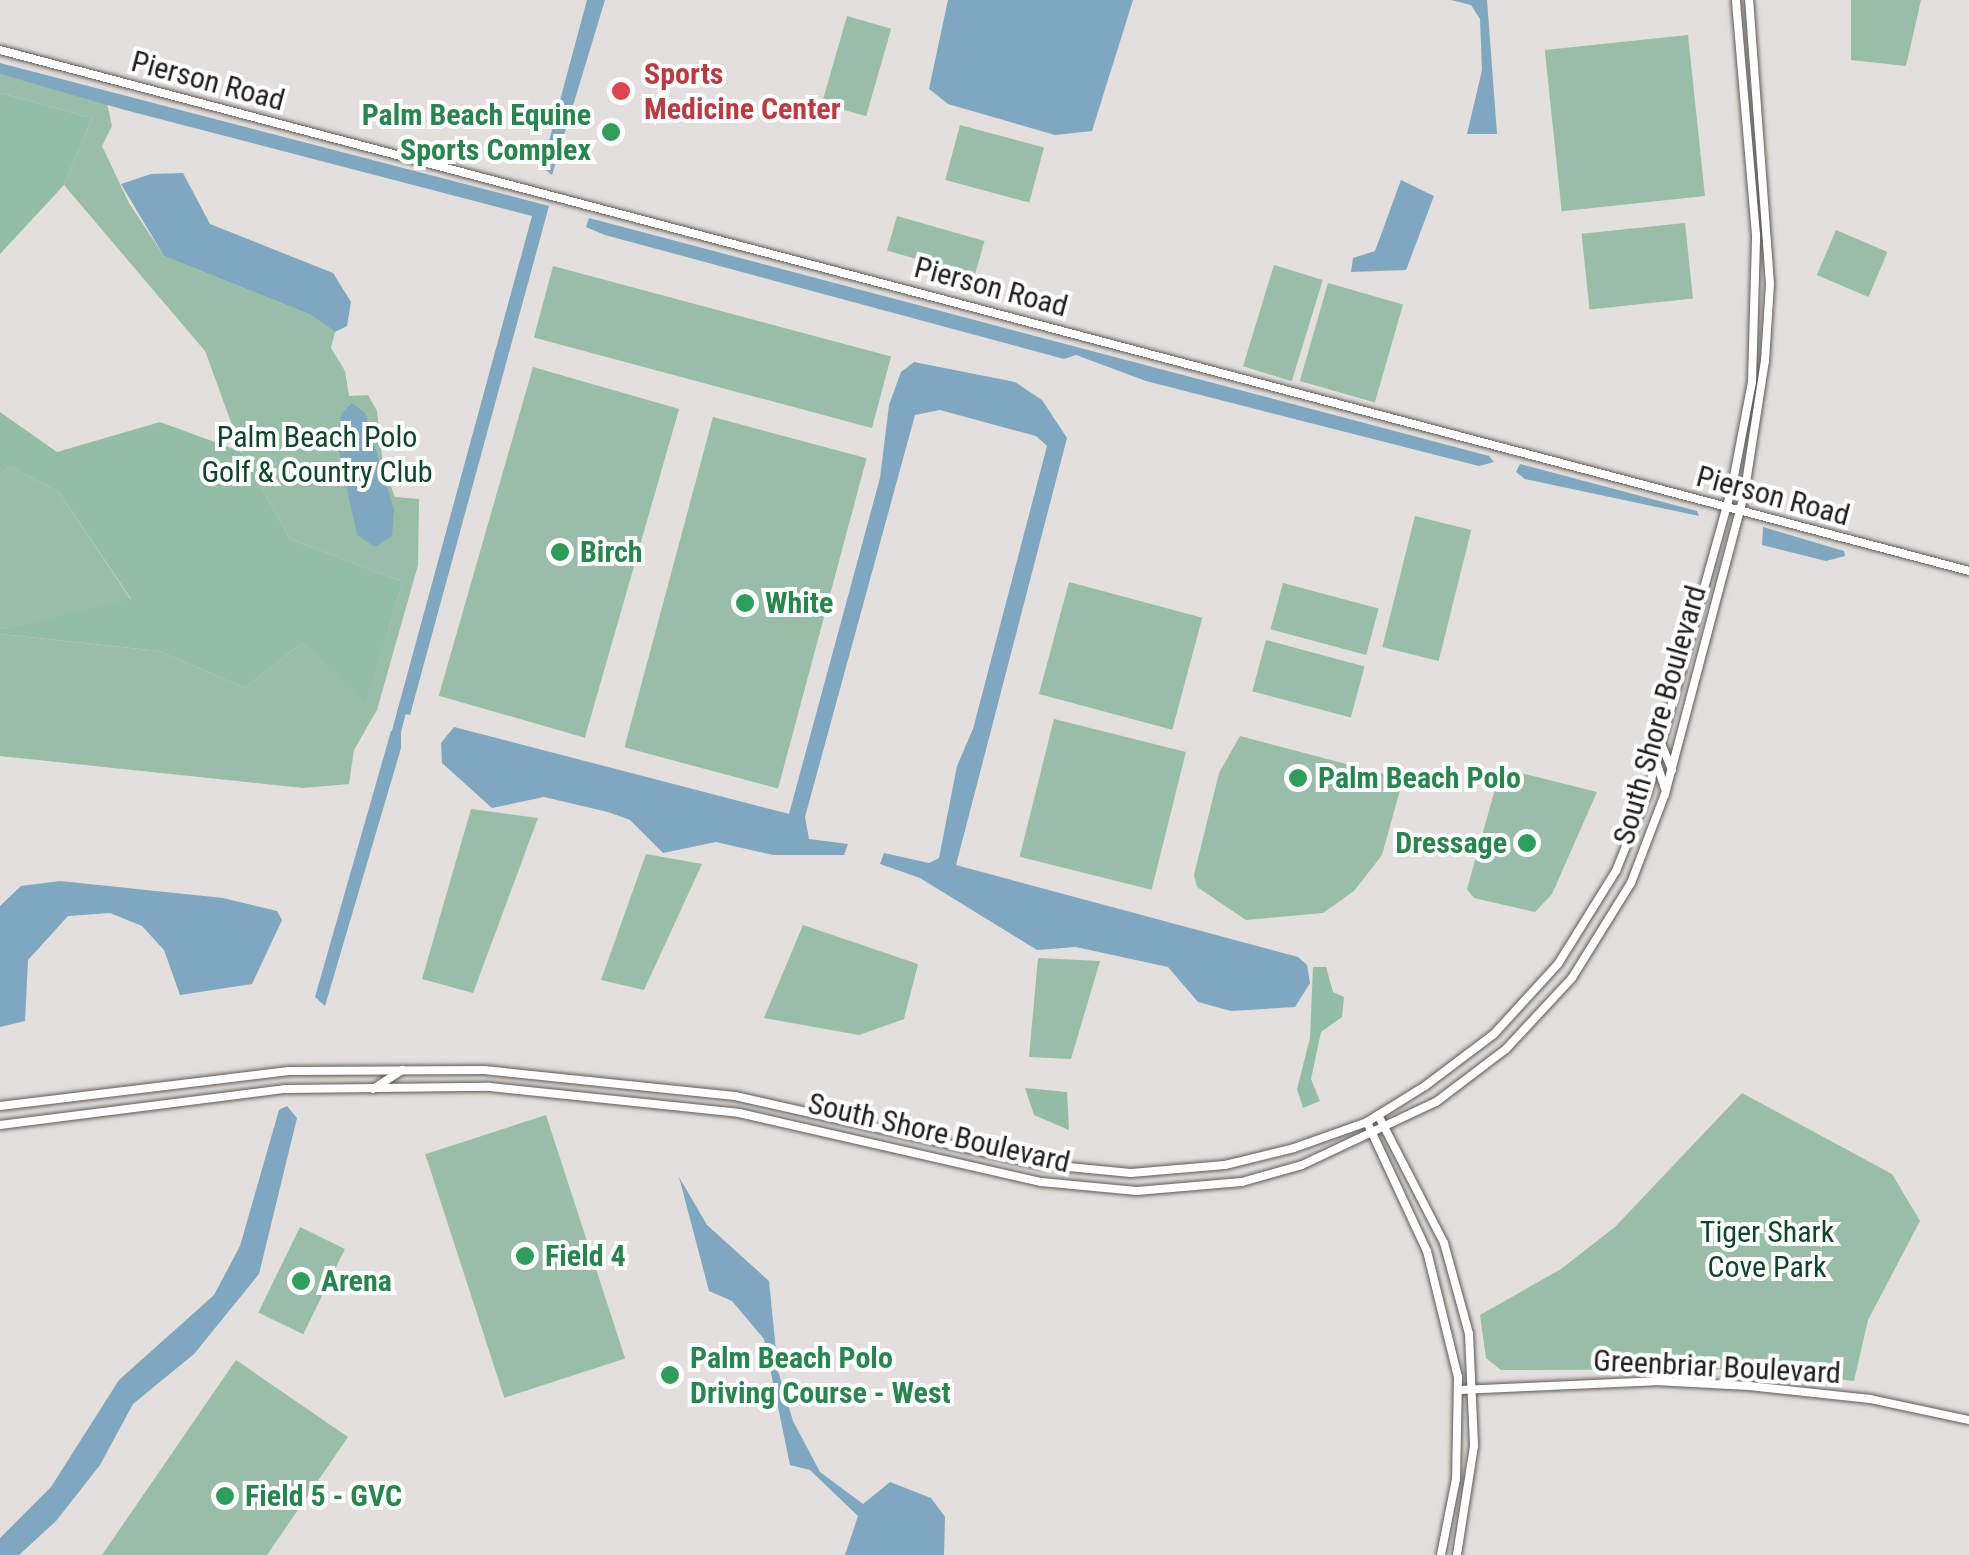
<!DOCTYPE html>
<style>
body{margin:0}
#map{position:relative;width:1969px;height:1555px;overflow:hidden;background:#e2dfdc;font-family:"Roboto Condensed",sans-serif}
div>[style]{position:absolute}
.green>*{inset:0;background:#98bea8;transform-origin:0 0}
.forest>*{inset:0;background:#94bda6}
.water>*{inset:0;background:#7fa7bf}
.canal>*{height:9px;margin:-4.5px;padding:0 4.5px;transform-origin:4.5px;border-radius:4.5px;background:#7fa7bf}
.roads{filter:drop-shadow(0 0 2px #5d5a58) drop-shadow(0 0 2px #5d5a58)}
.tertiary>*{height:8px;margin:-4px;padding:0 4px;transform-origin:4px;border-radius:4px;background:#fff}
.dots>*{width:28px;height:28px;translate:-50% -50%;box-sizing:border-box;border:5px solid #fff;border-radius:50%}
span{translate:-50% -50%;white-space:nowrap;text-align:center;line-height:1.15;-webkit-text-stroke:8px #fff;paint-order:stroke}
.health-label{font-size:30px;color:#be3a42;font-weight:700}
.left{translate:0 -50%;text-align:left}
.street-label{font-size:30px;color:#201f1e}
.leisure-label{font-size:30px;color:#27864d;font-weight:700}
.right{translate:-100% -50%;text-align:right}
.park-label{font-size:30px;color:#0f442d}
</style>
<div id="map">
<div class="green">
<i style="clip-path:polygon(1851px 0,1921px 0,1906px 66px,1851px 60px)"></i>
<i style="left:847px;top:16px;width:46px;height:91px;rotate:16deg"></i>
<i style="left:1688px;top:35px;width:162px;height:144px;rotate:84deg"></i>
<i style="clip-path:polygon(0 74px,107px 103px,112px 126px,102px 146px,129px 203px,164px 256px,311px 315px,335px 332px,331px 348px,345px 371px,349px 396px,368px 395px,377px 411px,383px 465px,395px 497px,419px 499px,418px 565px,377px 710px,354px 750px,349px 784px,303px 788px,0 756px,0 634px,159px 651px,245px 688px,302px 643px,366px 703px,403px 582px,290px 539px,242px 452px,205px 351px,64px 185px,92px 118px,0 93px)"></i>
<i style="left:960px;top:125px;width:87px;height:57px;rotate:15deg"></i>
<i style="left:897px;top:216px;width:91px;height:36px;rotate:16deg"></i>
<i style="left:1685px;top:223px;width:76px;height:104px;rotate:84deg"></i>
<i style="left:1836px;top:230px;width:56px;height:49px;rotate:23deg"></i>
<i style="left:1274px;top:265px;width:51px;height:106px;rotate:17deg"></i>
<i style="left:553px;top:266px;width:350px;height:74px;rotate:15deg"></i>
<i style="left:1328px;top:283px;width:78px;height:102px;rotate:16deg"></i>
<i style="left:533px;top:367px;width:152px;height:342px;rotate:16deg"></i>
<i style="left:713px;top:417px;width:159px;height:342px;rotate:15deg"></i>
<i style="clip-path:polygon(11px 467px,59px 492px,131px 600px,0 629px,0 473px)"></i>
<i style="left:1415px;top:516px;width:58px;height:135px;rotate:14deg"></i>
<i style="left:1069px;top:582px;width:138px;height:116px;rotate:15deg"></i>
<i style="left:1283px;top:583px;width:99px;height:48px;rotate:15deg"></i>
<i style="left:1266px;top:640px;width:102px;height:53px;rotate:15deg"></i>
<i style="left:1054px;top:719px;width:136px;height:142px;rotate:14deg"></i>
<i style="clip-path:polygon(1240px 736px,1403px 779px,1382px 855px,1354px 891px,1323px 913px,1246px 920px,1197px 887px,1194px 875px,1219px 773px)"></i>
<i style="clip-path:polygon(1501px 768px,1597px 792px,1552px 894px,1535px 912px,1474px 898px,1467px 889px)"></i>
<i style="clip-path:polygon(471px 809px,538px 818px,473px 993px,422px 979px)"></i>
<i style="clip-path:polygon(646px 854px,702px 864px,644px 990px,601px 980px)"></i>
<i style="clip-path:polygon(803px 925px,918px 964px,904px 1019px,859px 1035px,764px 1018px)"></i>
<i style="clip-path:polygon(1038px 958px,1100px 961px,1071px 1059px,1029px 1057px)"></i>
<i style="clip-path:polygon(1742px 1093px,1892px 1174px,1920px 1221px,1868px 1320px,1854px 1381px,1751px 1369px,1501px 1370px,1486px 1358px,1480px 1315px,1561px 1269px,1615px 1227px)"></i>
<i style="left:546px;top:1115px;width:256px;height:127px;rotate:72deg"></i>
<i style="left:300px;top:1227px;width:50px;height:95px;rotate:26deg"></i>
<i style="clip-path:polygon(236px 1360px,348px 1437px,267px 1555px,102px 1555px)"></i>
</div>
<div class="forest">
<i style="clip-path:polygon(0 93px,92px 118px,64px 185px,0 254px)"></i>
<i style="clip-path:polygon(0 412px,57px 452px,160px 422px,242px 452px,290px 539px,403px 582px,366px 704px,302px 643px,245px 688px,159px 651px,0 634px,0 629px,131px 599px,59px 492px,11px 467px,0 473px)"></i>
<i style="clip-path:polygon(1313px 967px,1326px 967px,1333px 992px,1344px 997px,1342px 1017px,1321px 1032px,1311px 1079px,1320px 1101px,1303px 1108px,1297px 1089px,1310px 1038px)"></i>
<i style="clip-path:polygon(1025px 1088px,1067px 1092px,1069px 1130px,1034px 1115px)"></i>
</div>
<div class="water">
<i style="clip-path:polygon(587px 0,605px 0,552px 175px,542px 167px)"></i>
<i style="clip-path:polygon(948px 0,1133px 0,1092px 131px,1055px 135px,948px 104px,929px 89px)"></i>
<i style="clip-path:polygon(1451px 0,1487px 0,1497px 134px,1467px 134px,1482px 70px,1480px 19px,1471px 5px)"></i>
<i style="clip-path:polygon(0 63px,549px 206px,410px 715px,397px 712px,532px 216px,125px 110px,0 74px)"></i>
<i style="clip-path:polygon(183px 173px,210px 224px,333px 273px,351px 302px,347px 326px,335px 332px,311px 315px,164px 256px,121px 184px,151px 174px)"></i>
<i style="clip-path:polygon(1401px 180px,1434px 196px,1406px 270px,1351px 272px,1353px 258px,1375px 251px)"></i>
<i style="clip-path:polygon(589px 218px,1489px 456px,1494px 462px,1479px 466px,1146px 381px,1076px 355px,1064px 359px,605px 235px,586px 227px)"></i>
<i style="clip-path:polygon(914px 362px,1015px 382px,1042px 400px,1067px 438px,956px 865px,1298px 957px,1307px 965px,1310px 983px,1295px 1007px,1231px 1011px,1198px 1002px,1168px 967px,1076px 947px,1037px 950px,920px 878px,880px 864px,884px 853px,929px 863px,939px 858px,957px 766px,973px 729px,1047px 446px,1036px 436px,940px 410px,915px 415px,805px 817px,809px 839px,848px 844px,844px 855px,773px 855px,716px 842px,663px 853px,630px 820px,608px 812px,544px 797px,492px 808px,442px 763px,441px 743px,454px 727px,789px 814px,880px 478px,889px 405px,901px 372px)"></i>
<i style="clip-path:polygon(352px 403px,365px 413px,394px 510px,392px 536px,375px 547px,357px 535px,337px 443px,341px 414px)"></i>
<i style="clip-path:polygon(1520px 464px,1697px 511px,1699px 516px,1525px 479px,1516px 472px)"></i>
<i style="clip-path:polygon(1763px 527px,1844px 551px,1845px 556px,1826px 561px,1762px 545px)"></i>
<i style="clip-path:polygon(391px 731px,401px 732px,401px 748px,325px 1006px,315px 997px)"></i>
<i style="clip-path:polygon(60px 881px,223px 898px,277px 911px,282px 920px,252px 984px,180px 995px,164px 950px,142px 926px,110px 913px,68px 916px,28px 960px,25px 1021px,0 1027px,0 906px,21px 886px)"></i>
<i style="clip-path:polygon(287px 1106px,297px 1118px,259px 1274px,194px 1354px,133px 1404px,100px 1465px,56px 1521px,19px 1555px,0 1555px,0 1538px,51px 1487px,119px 1380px,214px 1295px,240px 1246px,279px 1110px)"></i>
<i style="clip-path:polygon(679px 1177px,707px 1225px,769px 1281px,778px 1371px,793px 1421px,820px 1472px,863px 1504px,890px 1482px,931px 1498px,945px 1517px,944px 1555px,845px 1555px,858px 1516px,810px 1470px,790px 1465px,764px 1339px,732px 1301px,709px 1291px)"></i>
</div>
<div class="canal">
<i style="left:393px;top:742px;width:35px;rotate:-75deg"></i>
</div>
<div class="roads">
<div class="tertiary">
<i style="left:0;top:50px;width:2037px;rotate:14.82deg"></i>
<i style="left:1662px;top:746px;width:26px;rotate:67deg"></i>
<i style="left:1656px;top:761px;width:29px;rotate:72deg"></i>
<i style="left:373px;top:1089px;width:35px;rotate:-33deg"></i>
<i style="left:0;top:1106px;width:291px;rotate:-6.9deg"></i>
<i style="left:289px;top:1071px;width:195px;rotate:-0.3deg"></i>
<i style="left:484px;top:1070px;width:252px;rotate:5.9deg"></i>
<i style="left:735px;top:1096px;width:310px;rotate:12.7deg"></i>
<i style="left:1037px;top:1164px;width:94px;rotate:5.5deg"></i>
<i style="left:1131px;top:1173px;width:94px;rotate:-4.9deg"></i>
<i style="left:1225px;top:1165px;width:71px;rotate:-13.8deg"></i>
<i style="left:1294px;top:1148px;width:77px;rotate:-19.6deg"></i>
<i style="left:1367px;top:1122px;width:68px;rotate:-31.8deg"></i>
<i style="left:1425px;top:1086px;width:86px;rotate:-37deg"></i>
<i style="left:1494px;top:1034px;width:95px;rotate:-47.6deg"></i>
<i style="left:1558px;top:964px;width:110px;rotate:-58.1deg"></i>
<i style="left:1616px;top:871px;width:83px;rotate:-68.1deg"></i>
<i style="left:1647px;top:794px;width:313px;rotate:-74.5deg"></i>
<i style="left:1731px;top:492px;width:112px;rotate:-79.2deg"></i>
<i style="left:1752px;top:382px;width:147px;rotate:-88.4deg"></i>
<i style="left:1756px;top:235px;width:236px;rotate:-94.9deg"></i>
<i style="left:1378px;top:1115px;width:144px;rotate:62.7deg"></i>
<i style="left:1444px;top:1243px;width:94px;rotate:74.6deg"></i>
<i style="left:1469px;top:1334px;width:112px;rotate:87.4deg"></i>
<i style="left:1474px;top:1446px;width:110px;rotate:98.9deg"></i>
<i style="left:1367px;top:1122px;width:142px;rotate:65.1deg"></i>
<i style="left:1427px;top:1251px;width:130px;rotate:76.2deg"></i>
<i style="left:1458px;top:1377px;width:102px;rotate:91.1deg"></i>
<i style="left:1456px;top:1479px;width:77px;rotate:101.2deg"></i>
<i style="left:0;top:1125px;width:288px;rotate:-7.2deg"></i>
<i style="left:286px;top:1089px;width:203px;rotate:-0.6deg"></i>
<i style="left:489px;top:1087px;width:251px;rotate:5.9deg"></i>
<i style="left:739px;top:1113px;width:310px;rotate:12.9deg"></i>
<i style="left:1041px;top:1182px;width:96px;rotate:5.4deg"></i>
<i style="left:1137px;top:1191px;width:105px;rotate:-4.9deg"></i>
<i style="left:1242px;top:1182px;width:62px;rotate:-15.8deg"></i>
<i style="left:1302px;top:1165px;width:148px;rotate:-25.2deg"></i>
<i style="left:1436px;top:1102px;width:88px;rotate:-37.1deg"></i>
<i style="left:1506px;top:1049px;width:97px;rotate:-47.1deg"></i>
<i style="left:1572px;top:978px;width:112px;rotate:-58.2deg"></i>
<i style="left:1631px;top:883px;width:95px;rotate:-69.1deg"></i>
<i style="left:1665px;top:794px;width:308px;rotate:-75.2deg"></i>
<i style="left:1744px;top:496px;width:137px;rotate:-81.2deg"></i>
<i style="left:1765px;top:361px;width:77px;rotate:-86.3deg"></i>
<i style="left:1770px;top:284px;width:285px;rotate:-94.2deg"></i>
<i style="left:1460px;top:1390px;width:195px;rotate:-2.6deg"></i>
<i style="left:1655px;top:1381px;width:94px;rotate:3deg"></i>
<i style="left:1749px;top:1386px;width:122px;rotate:6.1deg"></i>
<i style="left:1870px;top:1399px;width:101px;rotate:12deg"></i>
</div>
</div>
<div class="dots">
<i style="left:621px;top:91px;background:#e0444e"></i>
<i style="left:611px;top:132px;background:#2e9e5b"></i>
<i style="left:560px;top:552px;background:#2e9e5b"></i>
<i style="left:745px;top:603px;background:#2e9e5b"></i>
<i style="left:1298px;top:778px;background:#2e9e5b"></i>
<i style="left:1527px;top:843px;background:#2e9e5b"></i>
<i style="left:525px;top:1256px;background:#2e9e5b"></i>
<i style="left:301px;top:1281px;background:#2e9e5b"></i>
<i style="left:670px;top:1375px;background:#2e9e5b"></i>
<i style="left:225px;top:1496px;background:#2e9e5b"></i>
</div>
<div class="health-label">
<span class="left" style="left:644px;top:91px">Sports<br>Medicine Center</span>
</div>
<div class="street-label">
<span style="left:208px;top:81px;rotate:15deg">Pierson Road</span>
<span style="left:991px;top:287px;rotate:15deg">Pierson Road</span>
<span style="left:1773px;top:496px;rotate:15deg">Pierson Road</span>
<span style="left:1660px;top:715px;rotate:-74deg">South Shore Boulevard</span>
<span style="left:939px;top:1133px;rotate:13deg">South Shore Boulevard</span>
<span style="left:1717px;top:1367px;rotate:3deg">Greenbriar Boulevard</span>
</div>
<div class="leisure-label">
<span class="right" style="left:591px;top:132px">Palm Beach Equine<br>Sports Complex</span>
<span class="left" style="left:580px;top:552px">Birch</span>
<span class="left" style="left:765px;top:603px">White</span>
<span class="left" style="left:1318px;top:778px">Palm Beach Polo</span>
<span class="right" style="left:1507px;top:843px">Dressage</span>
<span class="left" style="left:545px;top:1256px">Field 4</span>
<span class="left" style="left:321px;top:1281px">Arena</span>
<span class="left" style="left:690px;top:1375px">Palm Beach Polo<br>Driving Course - West</span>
<span class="left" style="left:245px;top:1496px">Field 5 - GVC</span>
</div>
<div class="park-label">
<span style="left:317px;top:454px">Palm Beach Polo<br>Golf &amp; Country Club</span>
<span style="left:1767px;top:1249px">Tiger Shark<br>Cove Park</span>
</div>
</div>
